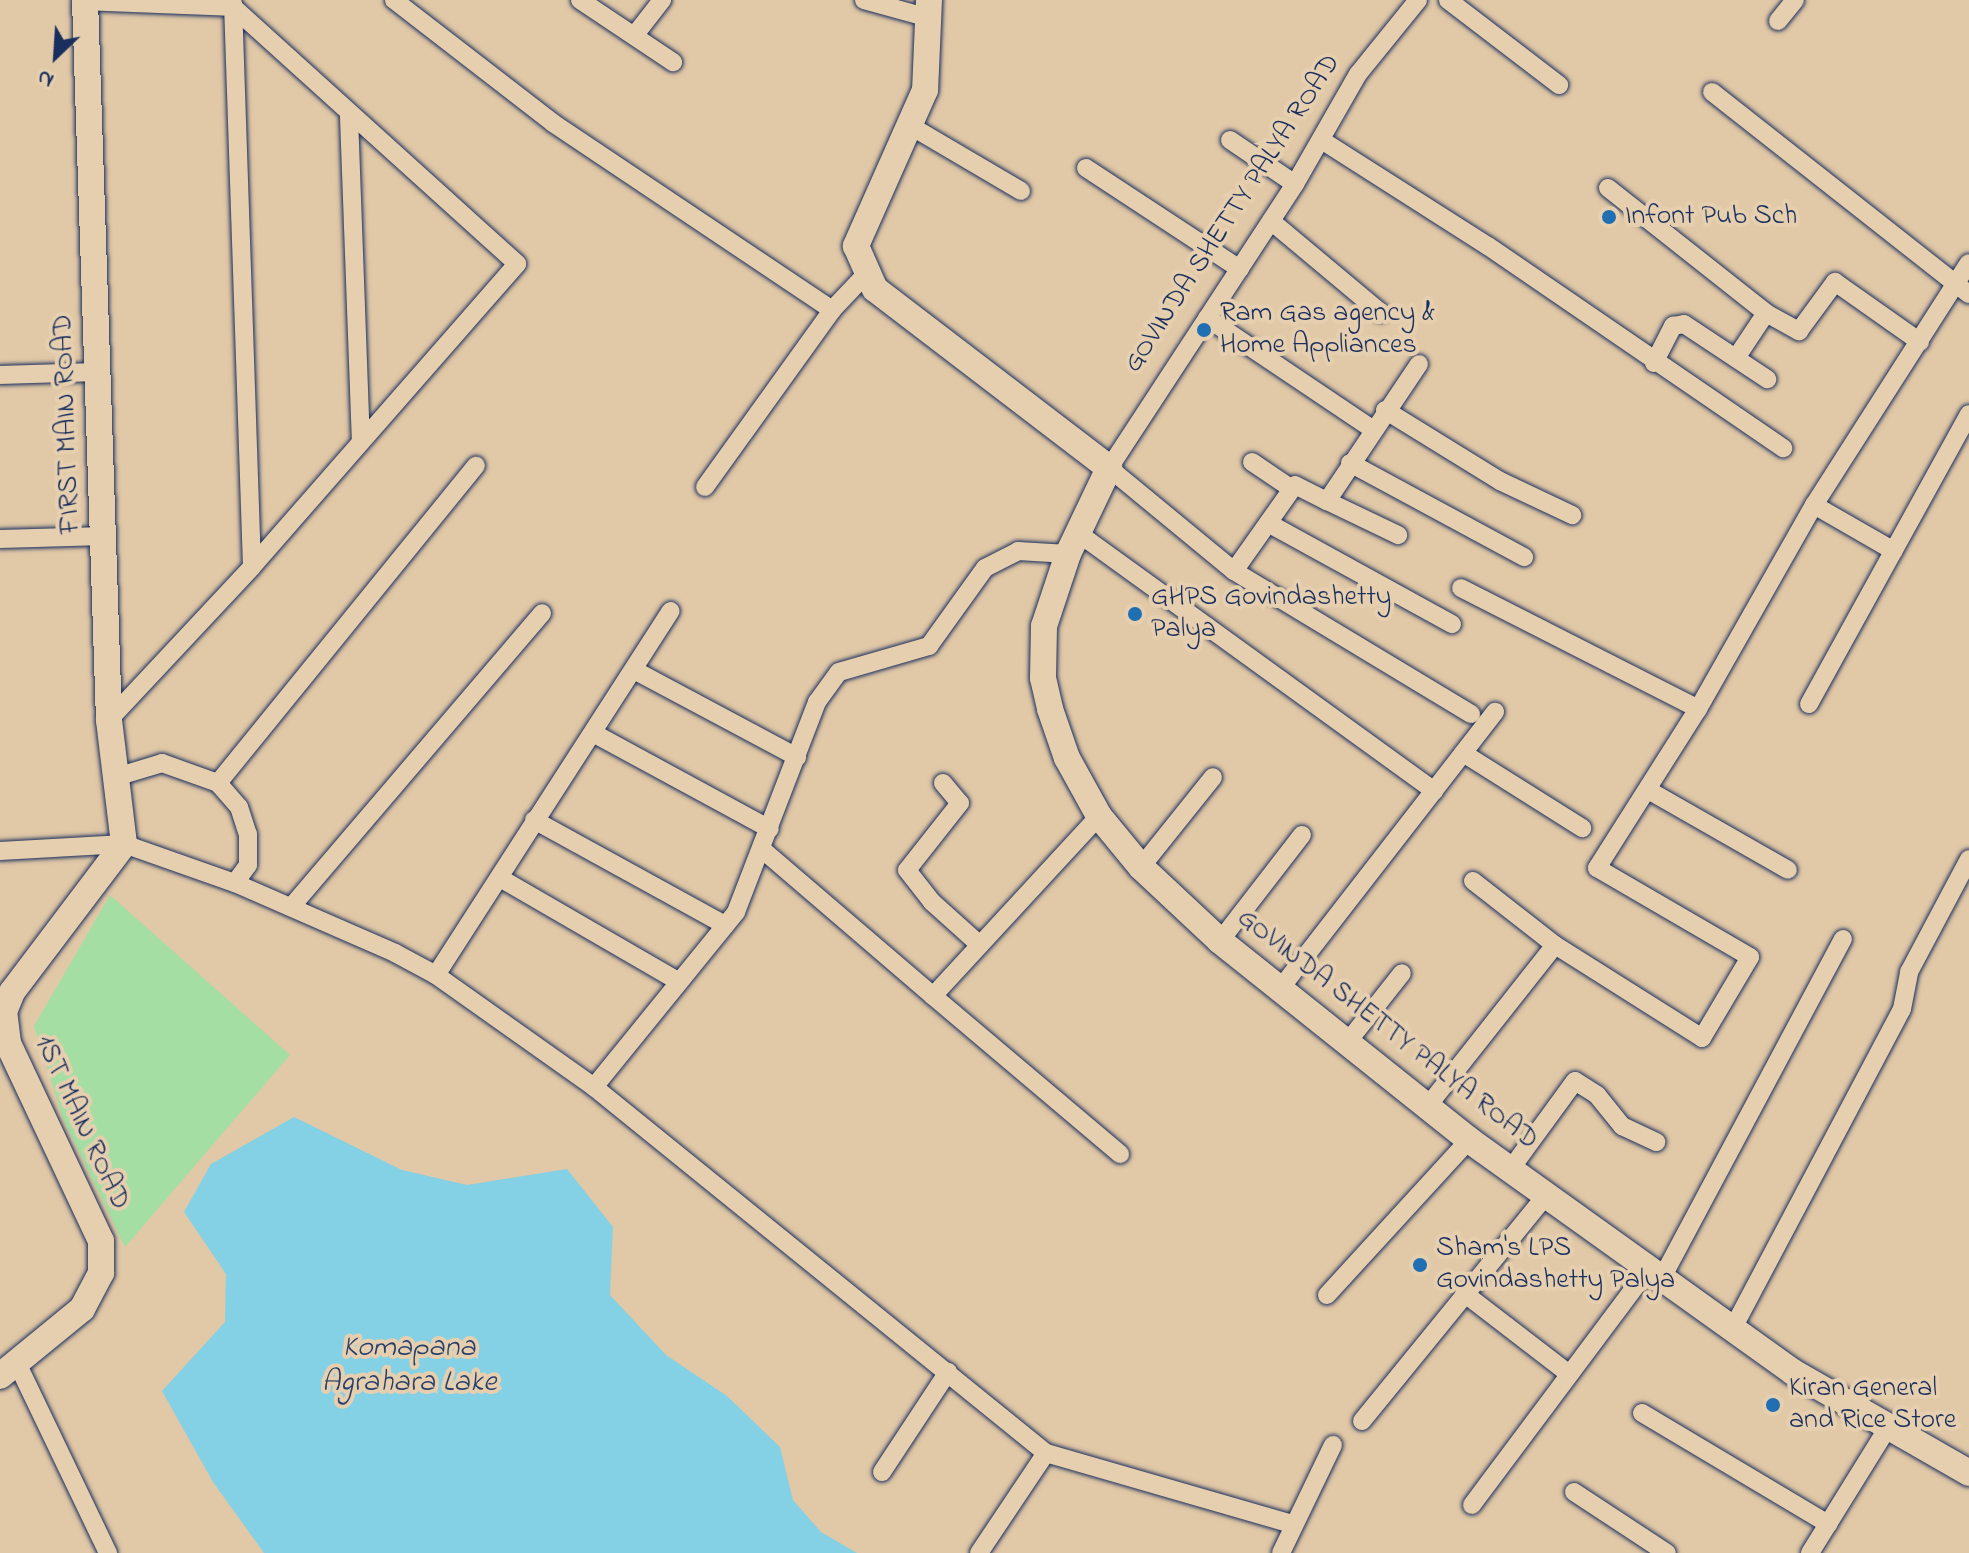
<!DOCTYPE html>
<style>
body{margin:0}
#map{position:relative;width:1969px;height:1553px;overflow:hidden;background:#e1c8a6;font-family:"Indie Flower",sans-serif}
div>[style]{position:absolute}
.green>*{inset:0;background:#a4dea3}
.water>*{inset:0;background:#84d0e4}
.roads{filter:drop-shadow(0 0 2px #1b2f5e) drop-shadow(0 0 2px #1b2f5e)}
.street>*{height:18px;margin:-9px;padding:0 9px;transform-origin:9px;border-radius:9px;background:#e6cfaf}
.secondary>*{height:26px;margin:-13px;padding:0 13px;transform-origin:13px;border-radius:13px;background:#e6cfaf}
.dots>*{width:22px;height:22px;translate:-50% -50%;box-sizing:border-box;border:4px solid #e6cfaf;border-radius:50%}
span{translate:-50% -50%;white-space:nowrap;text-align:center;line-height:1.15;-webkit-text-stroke:8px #e6cfaf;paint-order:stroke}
.street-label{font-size:28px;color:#1b2f5e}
.poi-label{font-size:28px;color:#1b2f5e}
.left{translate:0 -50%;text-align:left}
.water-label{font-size:30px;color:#263f6b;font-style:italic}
.north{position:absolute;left:16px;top:16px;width:80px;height:80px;-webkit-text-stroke:6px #e6cfaf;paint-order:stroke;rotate:205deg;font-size:22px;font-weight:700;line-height:32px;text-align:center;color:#1b2f5e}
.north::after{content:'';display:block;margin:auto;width:28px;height:36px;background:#1b2f5e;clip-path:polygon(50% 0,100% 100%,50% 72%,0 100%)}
</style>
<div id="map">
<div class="green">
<i style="clip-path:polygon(110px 895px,290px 1055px,125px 1247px,63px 1119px,34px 1026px)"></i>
</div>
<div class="water">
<i style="clip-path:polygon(294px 1117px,402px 1170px,467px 1185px,567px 1169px,613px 1227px,610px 1295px,666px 1355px,727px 1396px,780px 1447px,793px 1500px,821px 1532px,857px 1553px,264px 1553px,213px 1482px,162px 1391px,225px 1322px,226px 1274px,184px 1212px,211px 1164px)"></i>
</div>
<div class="roads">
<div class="street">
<i style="left:394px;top:0;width:201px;rotate:37.7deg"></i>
<i style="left:553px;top:123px;width:336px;rotate:33.8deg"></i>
<i style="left:580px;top:0;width:112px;rotate:33.7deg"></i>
<i style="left:864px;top:0;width:67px;rotate:15.5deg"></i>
<i style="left:1418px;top:0;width:95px;rotate:129deg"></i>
<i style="left:1358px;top:74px;width:127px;rotate:119.8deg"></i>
<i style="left:1295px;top:184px;width:339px;rotate:123.2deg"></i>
<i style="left:1109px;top:468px;width:162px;rotate:39.5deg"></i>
<i style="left:1234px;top:571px;width:277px;rotate:31.1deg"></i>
<i style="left:1448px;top:0;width:140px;rotate:37.4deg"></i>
<i style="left:85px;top:1px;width:148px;rotate:2.3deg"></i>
<i style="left:233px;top:7px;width:383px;rotate:42.1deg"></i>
<i style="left:517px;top:264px;width:403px;rotate:131.2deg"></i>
<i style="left:252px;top:567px;width:209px;rotate:133.1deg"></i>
<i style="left:233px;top:3px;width:564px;rotate:88.07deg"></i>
<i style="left:1778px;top:21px;width:27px;rotate:-51deg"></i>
<i style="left:634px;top:36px;width:46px;rotate:-52.1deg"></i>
<i style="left:1712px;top:92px;width:327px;rotate:38.2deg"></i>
<i style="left:349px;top:117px;width:325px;rotate:87.9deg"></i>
<i style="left:909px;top:125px;width:130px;rotate:30.5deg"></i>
<i style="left:1230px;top:140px;width:78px;rotate:34.1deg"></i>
<i style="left:1323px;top:141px;width:196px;rotate:32.5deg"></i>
<i style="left:1488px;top:246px;width:358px;rotate:34.4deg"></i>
<i style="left:1086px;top:168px;width:184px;rotate:33.3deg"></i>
<i style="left:1608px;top:188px;width:201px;rotate:38.3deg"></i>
<i style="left:1271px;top:221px;width:143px;rotate:39.9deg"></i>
<i style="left:1207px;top:318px;width:197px;rotate:33.9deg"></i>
<i style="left:1736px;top:358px;width:54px;rotate:-56.3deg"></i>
<i style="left:1766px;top:313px;width:38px;rotate:29deg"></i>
<i style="left:1799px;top:331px;width:61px;rotate:-53.7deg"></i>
<i style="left:1835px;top:282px;width:104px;rotate:35.2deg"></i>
<i style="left:1654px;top:363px;width:42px;rotate:-62.8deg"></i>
<i style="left:1673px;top:326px;width:11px;rotate:-10deg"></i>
<i style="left:1684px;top:324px;width:100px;rotate:33.5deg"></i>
<i style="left:0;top:375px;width:97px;rotate:-1.8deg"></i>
<i style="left:1385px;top:410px;width:135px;rotate:31.7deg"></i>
<i style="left:1500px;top:481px;width:80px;rotate:25.3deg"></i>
<i style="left:1252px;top:462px;width:48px;rotate:34deg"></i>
<i style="left:1350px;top:463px;width:198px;rotate:28.4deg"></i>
<i style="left:705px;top:487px;width:218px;rotate:-54.3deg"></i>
<i style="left:832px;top:310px;width:52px;rotate:-46.5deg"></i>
<i style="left:1327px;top:501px;width:79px;rotate:25.6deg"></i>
<i style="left:1814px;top:505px;width:92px;rotate:29.9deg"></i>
<i style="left:1268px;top:523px;width:210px;rotate:28.8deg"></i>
<i style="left:1078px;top:533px;width:440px;rotate:35.9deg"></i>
<i style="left:0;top:539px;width:105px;rotate:-1.6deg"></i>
<i style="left:1234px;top:571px;width:105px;rotate:-54.7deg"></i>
<i style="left:1295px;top:485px;width:36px;rotate:27deg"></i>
<i style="left:1327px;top:501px;width:165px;rotate:-56.1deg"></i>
<i style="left:1461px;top:588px;width:266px;rotate:27deg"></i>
<i style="left:634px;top:670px;width:185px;rotate:28.1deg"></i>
<i style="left:1809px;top:704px;width:331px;rotate:-61.1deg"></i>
<i style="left:593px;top:733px;width:201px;rotate:28.5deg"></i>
<i style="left:1463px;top:753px;width:141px;rotate:32.2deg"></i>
<i style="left:116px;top:777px;width:48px;rotate:-16.9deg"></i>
<i style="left:162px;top:763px;width:59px;rotate:19.7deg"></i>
<i style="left:218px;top:783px;width:32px;rotate:49deg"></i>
<i style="left:239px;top:807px;width:28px;rotate:72deg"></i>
<i style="left:248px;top:834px;width:31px;rotate:90deg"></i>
<i style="left:248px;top:865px;width:22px;rotate:126deg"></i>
<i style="left:218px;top:783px;width:409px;rotate:-50.9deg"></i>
<i style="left:943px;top:783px;width:26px;rotate:50deg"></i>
<i style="left:960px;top:803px;width:85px;rotate:128.3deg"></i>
<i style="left:907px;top:870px;width:41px;rotate:52deg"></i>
<i style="left:932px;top:902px;width:64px;rotate:41.9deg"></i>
<i style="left:1648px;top:790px;width:161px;rotate:29.7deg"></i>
<i style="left:534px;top:820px;width:218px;rotate:28.8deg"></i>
<i style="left:0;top:851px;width:124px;rotate:-3.2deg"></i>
<i style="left:124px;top:844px;width:118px;rotate:19.4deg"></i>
<i style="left:235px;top:883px;width:175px;rotate:23.6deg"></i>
<i style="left:395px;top:953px;width:47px;rotate:28.2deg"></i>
<i style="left:436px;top:975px;width:194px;rotate:35.3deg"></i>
<i style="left:594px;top:1087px;width:582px;rotate:39deg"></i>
<i style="left:1046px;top:1453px;width:256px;rotate:16.1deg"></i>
<i style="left:764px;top:851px;width:223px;rotate:40.6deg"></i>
<i style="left:933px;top:996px;width:245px;rotate:-47.3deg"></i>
<i style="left:1141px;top:867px;width:115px;rotate:-51.3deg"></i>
<i style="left:500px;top:878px;width:206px;rotate:30.1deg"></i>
<i style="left:1473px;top:881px;width:104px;rotate:38deg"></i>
<i style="left:1555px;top:945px;width:174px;rotate:32.3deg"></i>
<i style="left:1702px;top:1038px;width:94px;rotate:-59.3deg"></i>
<i style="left:1750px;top:957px;width:177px;rotate:-149.8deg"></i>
<i style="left:1597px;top:868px;width:188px;rotate:-57.6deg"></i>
<i style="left:1698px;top:709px;width:235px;rotate:-60.4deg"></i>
<i style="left:1814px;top:505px;width:287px;rotate:-57.4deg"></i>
<i style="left:292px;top:906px;width:385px;rotate:-49.5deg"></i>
<i style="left:1220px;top:941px;width:134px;rotate:-52.3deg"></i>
<i style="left:436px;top:975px;width:433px;rotate:-57.2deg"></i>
<i style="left:1280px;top:989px;width:351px;rotate:-52.2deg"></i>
<i style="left:933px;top:996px;width:245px;rotate:40.2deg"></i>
<i style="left:1346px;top:1044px;width:90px;rotate:-51.7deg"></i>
<i style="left:594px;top:1087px;width:225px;rotate:-50.9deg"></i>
<i style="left:736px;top:912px;width:225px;rotate:-68.9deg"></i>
<i style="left:817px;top:702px;width:37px;rotate:-54deg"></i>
<i style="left:839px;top:672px;width:94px;rotate:-16.1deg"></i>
<i style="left:929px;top:646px;width:96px;rotate:-54.3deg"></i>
<i style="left:985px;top:568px;width:37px;rotate:-27deg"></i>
<i style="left:1018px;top:551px;width:50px;rotate:3.4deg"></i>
<i style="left:1427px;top:1107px;width:206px;rotate:-51.7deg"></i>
<i style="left:1510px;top:1170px;width:110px;rotate:-53.9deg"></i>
<i style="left:1575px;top:1081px;width:26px;rotate:32deg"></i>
<i style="left:1597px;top:1095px;width:40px;rotate:51deg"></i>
<i style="left:1622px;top:1126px;width:38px;rotate:25deg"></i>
<i style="left:1663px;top:1276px;width:382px;rotate:-61.9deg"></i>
<i style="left:1464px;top:1293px;width:133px;rotate:37.6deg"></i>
<i style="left:1327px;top:1295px;width:210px;rotate:-47.5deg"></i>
<i style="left:1732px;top:1330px;width:363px;rotate:-62.1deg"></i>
<i style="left:1902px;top:1009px;width:38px;rotate:-79deg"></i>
<i style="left:1909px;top:972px;width:128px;rotate:-62deg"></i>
<i style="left:17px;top:1363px;width:211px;rotate:64.4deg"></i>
<i style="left:1642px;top:1413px;width:217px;rotate:30.8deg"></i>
<i style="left:1362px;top:1421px;width:291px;rotate:-50.8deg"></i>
<i style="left:882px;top:1472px;width:120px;rotate:-56.6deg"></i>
<i style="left:1574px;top:1492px;width:111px;rotate:33.3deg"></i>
<i style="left:1472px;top:1505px;width:297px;rotate:-53.2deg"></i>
<i style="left:979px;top:1553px;width:120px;rotate:-56.2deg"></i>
<i style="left:1281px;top:1553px;width:120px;rotate:-64.3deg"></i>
<i style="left:1810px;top:1553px;width:146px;rotate:-58.2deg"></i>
</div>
<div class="secondary">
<i style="left:929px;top:0;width:90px;rotate:92.5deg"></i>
<i style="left:925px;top:90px;width:171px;rotate:113.9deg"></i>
<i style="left:856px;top:246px;width:47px;rotate:66.2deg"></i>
<i style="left:875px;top:289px;width:295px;rotate:37.4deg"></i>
<i style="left:1109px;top:468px;width:95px;rotate:115.5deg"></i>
<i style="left:1068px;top:554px;width:76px;rotate:108.4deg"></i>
<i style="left:1044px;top:626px;width:52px;rotate:91.1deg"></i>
<i style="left:1043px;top:678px;width:32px;rotate:77deg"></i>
<i style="left:1050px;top:709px;width:52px;rotate:70.9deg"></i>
<i style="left:1067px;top:758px;width:66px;rotate:61.1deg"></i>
<i style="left:1099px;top:816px;width:66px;rotate:50.5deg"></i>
<i style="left:1141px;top:867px;width:108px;rotate:43.1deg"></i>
<i style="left:1220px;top:941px;width:319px;rotate:38.6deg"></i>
<i style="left:1469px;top:1140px;width:398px;rotate:35.6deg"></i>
<i style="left:1793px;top:1372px;width:203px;rotate:29.8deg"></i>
<i style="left:0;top:1376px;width:106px;rotate:-39.3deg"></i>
<i style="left:82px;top:1309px;width:41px;rotate:-62.2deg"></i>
<i style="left:101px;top:1273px;width:32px;rotate:-90deg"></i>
<i style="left:101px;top:1241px;width:219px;rotate:-115.2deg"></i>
<i style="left:8px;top:1043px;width:31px;rotate:-97deg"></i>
<i style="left:4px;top:1012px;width:22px;rotate:-68deg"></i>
<i style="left:12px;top:992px;width:186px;rotate:-52.9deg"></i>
<i style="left:124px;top:844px;width:125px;rotate:-96.9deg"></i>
<i style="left:109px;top:720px;width:720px;rotate:-91.91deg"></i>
</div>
</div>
<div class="dots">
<i style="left:1609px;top:217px;background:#1f6fb2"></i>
<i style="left:1204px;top:330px;background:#1f6fb2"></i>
<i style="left:1135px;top:614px;background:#1f6fb2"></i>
<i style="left:1420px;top:1265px;background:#1f6fb2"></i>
<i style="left:1773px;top:1405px;background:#1f6fb2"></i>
</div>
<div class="street-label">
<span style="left:1233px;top:214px;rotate:-57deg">GOVINDA SHETTY PALYA ROAD</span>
<span style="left:68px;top:424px;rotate:-92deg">FIRST MAIN ROAD</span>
<span style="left:1387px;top:1030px;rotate:38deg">GOVINDA SHETTY PALYA ROAD</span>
<span style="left:81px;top:1123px;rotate:65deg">1ST MAIN ROAD</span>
</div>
<div class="poi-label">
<span class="left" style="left:1625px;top:217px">Infont Pub Sch</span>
<span class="left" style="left:1220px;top:330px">Ram Gas agency &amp;<br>Home Appliances</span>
<span class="left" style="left:1151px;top:614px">GHPS Govindashetty<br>Palya</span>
<span class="left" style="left:1436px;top:1265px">Sham's LPS<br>Govindashetty Palya</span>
<span class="left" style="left:1789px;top:1405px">Kiran General<br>and Rice Store</span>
</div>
<div class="water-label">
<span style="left:409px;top:1365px">Komapana<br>Agrahara Lake</span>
</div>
<div class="north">N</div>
</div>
